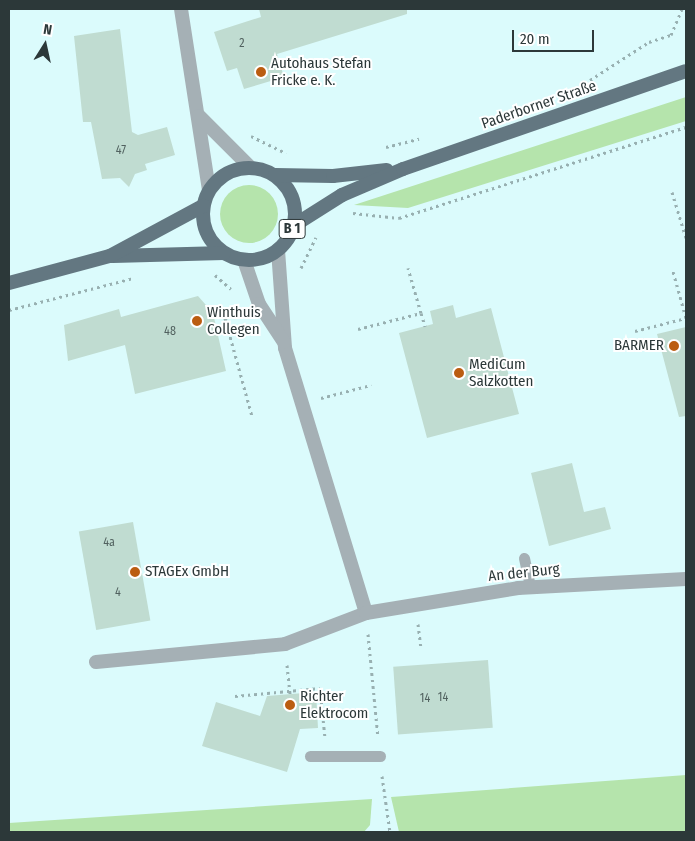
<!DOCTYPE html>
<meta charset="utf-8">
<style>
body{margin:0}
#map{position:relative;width:695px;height:841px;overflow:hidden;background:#dbfbfc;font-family:"Fira Sans Condensed",sans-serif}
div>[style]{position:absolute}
.green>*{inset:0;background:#b5e4ac}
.round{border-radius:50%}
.building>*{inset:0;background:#c0dcd1;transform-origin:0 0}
.path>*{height:3px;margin-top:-1.5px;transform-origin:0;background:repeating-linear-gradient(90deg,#98b0b1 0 2.5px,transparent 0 6.5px)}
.service>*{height:11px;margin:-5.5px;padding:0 5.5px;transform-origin:5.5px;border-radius:5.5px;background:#a5b0b5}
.minor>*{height:14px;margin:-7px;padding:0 7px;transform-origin:7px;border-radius:7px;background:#a5b0b5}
.primary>*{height:14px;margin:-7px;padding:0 7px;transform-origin:7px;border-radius:7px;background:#637781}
.primary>.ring{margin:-7px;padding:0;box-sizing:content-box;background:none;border:14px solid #637781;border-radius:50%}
.dots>*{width:14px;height:14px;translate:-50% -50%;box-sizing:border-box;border:2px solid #fff;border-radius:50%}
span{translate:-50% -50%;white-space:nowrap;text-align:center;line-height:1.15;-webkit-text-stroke:4px #fff;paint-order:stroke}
.number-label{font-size:12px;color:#51615f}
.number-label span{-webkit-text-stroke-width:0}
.shield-label span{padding:1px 4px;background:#fff;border:1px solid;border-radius:4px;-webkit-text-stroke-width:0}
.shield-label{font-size:14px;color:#2c3839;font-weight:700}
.poi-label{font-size:15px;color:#2c3839}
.left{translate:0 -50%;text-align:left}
.right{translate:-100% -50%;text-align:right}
.street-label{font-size:15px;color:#2c3839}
.frame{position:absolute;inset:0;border:10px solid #2c3839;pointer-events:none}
.north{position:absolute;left:20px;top:20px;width:50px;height:50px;-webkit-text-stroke:4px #fff;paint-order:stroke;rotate:10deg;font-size:14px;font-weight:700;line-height:20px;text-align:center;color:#2c3839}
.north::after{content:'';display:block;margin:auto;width:18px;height:22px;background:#2c3839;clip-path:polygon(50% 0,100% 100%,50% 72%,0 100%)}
.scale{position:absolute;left:512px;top:30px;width:82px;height:22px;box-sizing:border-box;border:2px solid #2c3839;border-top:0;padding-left:6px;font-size:15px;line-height:18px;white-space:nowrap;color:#2c3839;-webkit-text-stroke:4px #fff;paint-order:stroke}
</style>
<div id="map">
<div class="green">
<i style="clip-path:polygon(686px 97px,686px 121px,408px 208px,354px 205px)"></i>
<i class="round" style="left:220px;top:185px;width:58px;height:58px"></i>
<i style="clip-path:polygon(686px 775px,686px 832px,399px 832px,391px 797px)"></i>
<i style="clip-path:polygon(372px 799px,370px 825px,364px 832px,9px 832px,9px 823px)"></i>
</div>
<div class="building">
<i style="clip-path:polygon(259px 9px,407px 9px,407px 14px,277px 54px,284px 77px,244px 89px,237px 68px,227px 71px,214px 32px,261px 17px)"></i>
<i style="clip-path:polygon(120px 29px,132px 132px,138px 135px,167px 127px,175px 155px,145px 164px,147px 170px,135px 174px,129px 187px,120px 178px,102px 179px,91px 122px,83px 122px,74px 36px)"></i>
<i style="clip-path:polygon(198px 296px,213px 313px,226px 371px,135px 394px,125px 345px,68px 361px,64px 325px,119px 309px,121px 317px)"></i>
<i style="clip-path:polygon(453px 305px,456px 318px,491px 308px,519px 414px,427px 438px,399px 333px,433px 324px,430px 311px)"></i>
<i style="clip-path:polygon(686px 327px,686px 416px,679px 417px,657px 334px)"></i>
<i style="clip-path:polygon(572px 463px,584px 512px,605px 507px,611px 529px,549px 546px,531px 473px)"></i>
<i style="left:133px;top:522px;width:100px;height:55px;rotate:80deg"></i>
<i style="left:488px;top:660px;width:68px;height:95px;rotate:86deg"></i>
<i style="clip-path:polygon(316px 692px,318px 728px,300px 729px,287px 772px,202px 746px,216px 702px,260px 716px,267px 696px)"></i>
</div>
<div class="path">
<i style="left:590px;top:80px;width:70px;rotate:-32.8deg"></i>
<i style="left:649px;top:42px;width:23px;rotate:-18deg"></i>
<i style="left:671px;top:35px;width:28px;rotate:-67deg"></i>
<i style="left:251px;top:136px;width:39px;rotate:26deg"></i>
<i style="left:386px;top:147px;width:34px;rotate:-14deg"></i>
<i style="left:672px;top:192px;width:48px;rotate:73.1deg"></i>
<i style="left:353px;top:213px;width:46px;rotate:6.2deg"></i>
<i style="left:399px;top:218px;width:301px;rotate:-17.6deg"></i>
<i style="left:301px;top:268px;width:34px;rotate:-64deg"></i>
<i style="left:215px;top:275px;width:21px;rotate:41deg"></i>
<i style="left:9px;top:310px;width:129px;rotate:-14.4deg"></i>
<i style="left:240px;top:312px;width:16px;rotate:158deg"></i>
<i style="left:225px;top:318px;width:102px;rotate:74.6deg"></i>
<i style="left:421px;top:313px;width:14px;rotate:73deg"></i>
<i style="left:358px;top:329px;width:65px;rotate:-14.3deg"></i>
<i style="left:421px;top:313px;width:47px;rotate:-106.1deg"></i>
<i style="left:635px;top:331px;width:53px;rotate:-14.3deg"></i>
<i style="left:686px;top:318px;width:49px;rotate:-105.5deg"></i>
<i style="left:321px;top:398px;width:52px;rotate:-14.6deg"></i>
<i style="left:418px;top:624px;width:25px;rotate:83deg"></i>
<i style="left:368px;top:634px;width:103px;rotate:84.5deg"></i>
<i style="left:287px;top:665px;width:29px;rotate:84deg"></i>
<i style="left:235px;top:696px;width:85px;rotate:-5.4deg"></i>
<i style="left:320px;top:688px;width:50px;rotate:84.3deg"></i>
<i style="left:382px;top:776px;width:57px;rotate:81.9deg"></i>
</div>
<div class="service">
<i style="left:524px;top:558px;width:29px;rotate:78deg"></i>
<i style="left:310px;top:756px;width:70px"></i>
</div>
<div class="minor">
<i style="left:181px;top:9px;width:183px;rotate:81.2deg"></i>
<i style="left:199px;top:116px;width:72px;rotate:45deg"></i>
<i style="left:278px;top:250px;width:98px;rotate:85.9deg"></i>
<i style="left:285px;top:348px;width:277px;rotate:73deg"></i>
<i style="left:244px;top:260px;width:46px;rotate:71.2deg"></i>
<i style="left:259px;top:304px;width:45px;rotate:56.7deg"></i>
<i style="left:96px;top:662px;width:190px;rotate:-5.4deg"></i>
<i style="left:285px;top:644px;width:87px;rotate:-20.9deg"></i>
<i style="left:366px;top:613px;width:154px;rotate:-9.3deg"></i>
<i style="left:518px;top:588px;width:168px;rotate:-3.1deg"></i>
</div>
<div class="primary">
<i class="ring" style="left:203px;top:168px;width:78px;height:78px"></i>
<i style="left:275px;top:175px;width:58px;rotate:1deg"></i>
<i style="left:333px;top:176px;width:54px;rotate:-6.3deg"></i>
<i style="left:293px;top:226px;width:58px;rotate:-32.3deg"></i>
<i style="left:342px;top:195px;width:66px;rotate:-23.1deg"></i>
<i style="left:403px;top:169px;width:299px;rotate:-19.1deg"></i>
<i style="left:113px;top:256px;width:111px;rotate:-1.5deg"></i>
<i style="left:9px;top:283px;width:105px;rotate:-15deg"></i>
<i style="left:110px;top:256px;width:106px;rotate:-28.3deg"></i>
</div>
<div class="dots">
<i style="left:261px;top:72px;background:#bb5d11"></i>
<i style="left:197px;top:321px;background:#bb5d11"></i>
<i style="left:674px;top:346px;background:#bb5d11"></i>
<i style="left:459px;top:373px;background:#bb5d11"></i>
<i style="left:135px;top:572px;background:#bb5d11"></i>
<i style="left:290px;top:705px;background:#bb5d11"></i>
</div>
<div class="number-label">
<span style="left:242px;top:44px">2</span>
<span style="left:121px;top:151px">47</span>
<span style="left:170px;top:332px">48</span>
<span style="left:109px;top:543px">4a</span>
<span style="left:118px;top:593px">4</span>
<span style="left:443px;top:698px">14</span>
<span style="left:425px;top:699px">14</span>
</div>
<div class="shield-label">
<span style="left:292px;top:229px">B 1</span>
</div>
<div class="poi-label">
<span class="left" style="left:271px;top:72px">Autohaus Stefan<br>Fricke e. K.</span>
<span class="left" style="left:207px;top:321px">Winthuis<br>Collegen</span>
<span class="right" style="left:664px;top:346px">BARMER</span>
<span class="left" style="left:469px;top:373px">MediCum<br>Salzkotten</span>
<span class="left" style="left:145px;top:572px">STAGEx GmbH</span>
<span class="left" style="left:300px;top:705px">Richter<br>Elektrocom</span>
</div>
<div class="street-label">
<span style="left:539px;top:105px;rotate:-19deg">Paderborner Straße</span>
<span style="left:524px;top:573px;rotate:-6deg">An der Burg</span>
</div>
<div class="frame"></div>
<div class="north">N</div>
<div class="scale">20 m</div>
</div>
